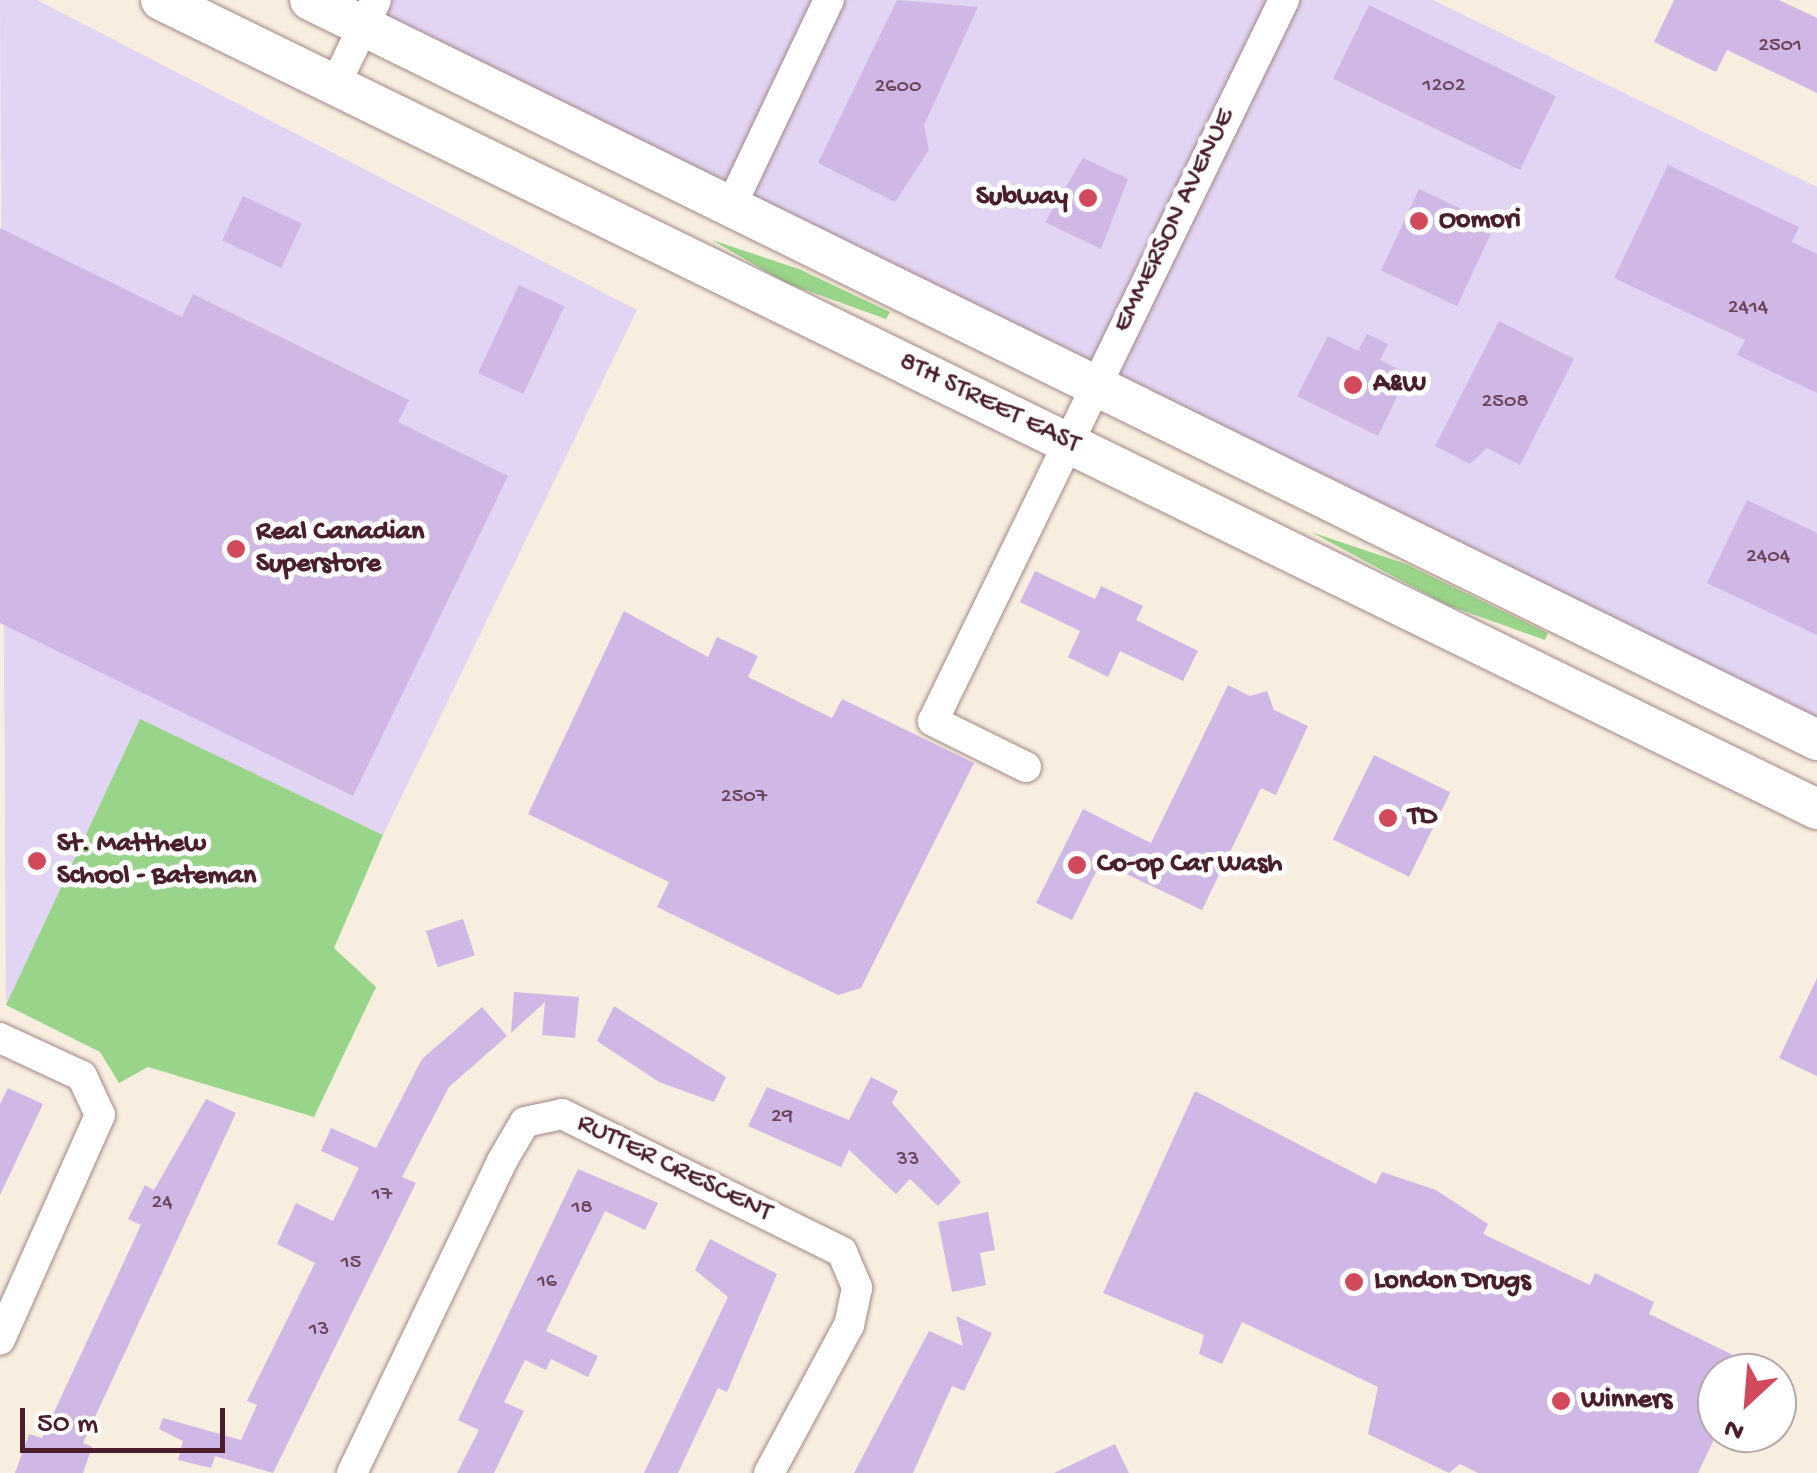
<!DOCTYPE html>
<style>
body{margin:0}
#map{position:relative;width:1817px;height:1473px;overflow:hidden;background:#f8eedf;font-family:"Gochi Hand",sans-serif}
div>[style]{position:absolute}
.built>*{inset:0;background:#e2d4f3}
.green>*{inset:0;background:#98d58a}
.building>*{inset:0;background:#cfb8e6;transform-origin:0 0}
.roads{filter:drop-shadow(0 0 2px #a18685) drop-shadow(0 0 2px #a18685)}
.minor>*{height:30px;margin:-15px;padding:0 15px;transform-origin:15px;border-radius:15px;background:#fff}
.secondary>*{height:40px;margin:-20px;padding:0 20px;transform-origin:20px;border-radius:20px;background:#fff}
.dots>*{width:28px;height:28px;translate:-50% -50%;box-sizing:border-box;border:5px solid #fff;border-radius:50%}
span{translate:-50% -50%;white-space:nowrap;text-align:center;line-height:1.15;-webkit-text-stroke:10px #fff;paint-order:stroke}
.number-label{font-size:22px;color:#6b455a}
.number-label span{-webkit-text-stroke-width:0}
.poi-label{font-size:28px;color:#4a1f2b;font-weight:700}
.right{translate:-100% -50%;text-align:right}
.left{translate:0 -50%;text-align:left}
.street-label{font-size:28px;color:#4a1f2b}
.north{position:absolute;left:1697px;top:1353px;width:100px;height:100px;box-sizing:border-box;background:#fff;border:2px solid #b7a5aa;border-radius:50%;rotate:206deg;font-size:28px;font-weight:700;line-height:40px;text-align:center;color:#4a1f2b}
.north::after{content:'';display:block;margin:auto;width:35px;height:45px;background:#d1495b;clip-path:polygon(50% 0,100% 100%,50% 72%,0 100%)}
.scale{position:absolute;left:20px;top:1408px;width:205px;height:45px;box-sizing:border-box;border:5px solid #4a1f2b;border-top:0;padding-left:12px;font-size:30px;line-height:35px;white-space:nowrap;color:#4a1f2b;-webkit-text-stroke:8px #fff;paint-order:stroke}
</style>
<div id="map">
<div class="built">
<i style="clip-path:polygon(0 0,37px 0,637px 310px,383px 835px,140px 720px,6px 1005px)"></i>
<i style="clip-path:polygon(376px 0,1433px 0,1817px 187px,1817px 740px,363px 27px)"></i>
</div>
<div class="green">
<i style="clip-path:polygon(712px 240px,799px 269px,890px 312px,886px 319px,786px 283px)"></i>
<i style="clip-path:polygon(1311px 532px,1406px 564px,1548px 633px,1545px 640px,1447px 605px)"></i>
<i style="clip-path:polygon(140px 719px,383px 835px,334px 948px,376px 987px,314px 1117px,148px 1067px,119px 1083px,100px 1052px,6px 1005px)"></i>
</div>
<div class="building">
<i style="clip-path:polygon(897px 0,978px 7px,924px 125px,929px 150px,895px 202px,818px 163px)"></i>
<i style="clip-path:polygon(1674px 0,1779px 0,1817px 18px,1817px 93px,1727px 50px,1716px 72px,1654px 42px)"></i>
<i style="left:1369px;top:5px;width:208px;height:82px;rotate:26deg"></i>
<i style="clip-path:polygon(1083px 158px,1128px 179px,1101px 249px,1045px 222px)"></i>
<i style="clip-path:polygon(1668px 165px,1799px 227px,1792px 242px,1817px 254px,1817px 393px,1737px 355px,1745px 340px,1614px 278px)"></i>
<i style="left:1419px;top:189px;width:84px;height:90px;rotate:25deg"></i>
<i style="left:243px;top:196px;width:65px;height:49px;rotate:25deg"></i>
<i style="clip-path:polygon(0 228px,182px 317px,193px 294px,409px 400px,398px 422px,508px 476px,353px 796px,0 623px)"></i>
<i style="left:519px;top:285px;width:50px;height:97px;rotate:25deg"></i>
<i style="clip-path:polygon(1499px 321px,1574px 359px,1520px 465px,1487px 448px,1470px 464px,1435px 446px)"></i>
<i style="clip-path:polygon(1367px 334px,1388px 344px,1380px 360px,1408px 374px,1378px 436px,1297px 396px,1328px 336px,1358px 351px)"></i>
<i style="clip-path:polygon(1747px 500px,1817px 533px,1817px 635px,1707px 583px)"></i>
<i style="clip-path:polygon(1035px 571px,1095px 599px,1101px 586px,1143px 606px,1136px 620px,1198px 651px,1183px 681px,1120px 651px,1108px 677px,1068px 657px,1080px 631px,1020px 602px)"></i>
<i style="clip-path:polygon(624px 611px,708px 657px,717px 637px,758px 656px,748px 677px,832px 718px,842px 699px,974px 763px,861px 988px,838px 995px,657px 907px,669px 882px,528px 814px)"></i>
<i style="clip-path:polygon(1228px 685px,1250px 696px,1267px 691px,1274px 710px,1308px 726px,1276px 795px,1261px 788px,1202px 910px,1101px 862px,1072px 920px,1036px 903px,1083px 809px,1151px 843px)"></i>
<i style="left:1374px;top:755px;width:85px;height:94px;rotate:26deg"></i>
<i style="left:463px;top:919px;width:38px;height:39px;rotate:72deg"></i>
<i style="clip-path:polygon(1817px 978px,1817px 1076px,1779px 1058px)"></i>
<i style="clip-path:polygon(514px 992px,579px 997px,575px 1038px,542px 1035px,545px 1002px,511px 1033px)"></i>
<i style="clip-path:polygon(614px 1006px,726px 1077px,714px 1102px,659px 1082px,597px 1041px)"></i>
<i style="clip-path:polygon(482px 1007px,507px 1036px,449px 1087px,402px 1177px,416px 1183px,273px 1473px,215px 1456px,211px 1468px,178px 1460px,183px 1441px,159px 1429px,163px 1418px,241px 1440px,257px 1405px,247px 1401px,315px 1263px,277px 1244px,296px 1203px,333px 1221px,359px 1168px,321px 1151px,331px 1128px,376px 1148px,422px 1059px)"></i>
<i style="clip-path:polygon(871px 1077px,898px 1091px,892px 1103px,961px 1182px,938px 1206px,910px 1179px,896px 1194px,849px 1150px,841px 1167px,748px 1126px,767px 1087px,849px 1120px)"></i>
<i style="clip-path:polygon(8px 1088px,43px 1104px,0 1195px,0 1104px)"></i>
<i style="clip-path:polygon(1195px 1091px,1376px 1184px,1382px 1172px,1436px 1190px,1488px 1224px,1483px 1234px,1590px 1285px,1595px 1273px,1654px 1302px,1649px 1314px,1770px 1373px,1717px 1373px,1717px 1433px,1698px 1473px,1478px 1473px,1460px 1464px,1449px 1473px,1368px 1434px,1378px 1387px,1242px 1322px,1222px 1364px,1199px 1354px,1204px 1335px,1103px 1293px)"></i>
<i style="clip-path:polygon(206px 1099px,236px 1113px,83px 1443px,92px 1447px,83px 1473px,15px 1473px,29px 1434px,42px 1438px,141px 1225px,128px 1219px,145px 1185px,154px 1190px)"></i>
<i style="clip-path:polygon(578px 1169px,658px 1203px,645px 1230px,605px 1211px,546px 1331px,598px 1356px,588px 1377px,551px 1359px,546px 1370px,525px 1360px,504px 1402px,524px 1411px,494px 1473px,457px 1473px,479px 1430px,458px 1420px)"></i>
<i style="clip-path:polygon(988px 1212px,995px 1250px,980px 1253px,986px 1285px,952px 1292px,938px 1222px)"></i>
<i style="clip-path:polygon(710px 1239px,777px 1274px,727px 1392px,718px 1388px,678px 1473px,644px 1473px,728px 1297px,695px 1270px)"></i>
<i style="clip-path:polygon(956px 1316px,992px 1333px,964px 1391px,952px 1386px,913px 1473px,854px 1473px,929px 1331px,963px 1346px)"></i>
<i style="clip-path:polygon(1115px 1444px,1129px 1473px,1054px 1473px)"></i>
</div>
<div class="roads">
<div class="minor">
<i style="left:335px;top:85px;width:94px;rotate:-64.2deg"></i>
<i style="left:732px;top:204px;width:226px;rotate:-64.6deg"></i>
<i style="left:1026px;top:767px;width:104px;rotate:-153.7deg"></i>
<i style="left:933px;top:721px;width:802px;rotate:-64.04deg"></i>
<i style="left:0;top:1038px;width:90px;rotate:24.9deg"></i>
<i style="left:82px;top:1076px;width:43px;rotate:65.2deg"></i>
<i style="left:100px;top:1115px;width:246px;rotate:114deg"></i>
<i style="left:352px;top:1473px;width:346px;rotate:-64.3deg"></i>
<i style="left:502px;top:1161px;width:45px;rotate:-59.5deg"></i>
<i style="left:525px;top:1122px;width:38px;rotate:-12deg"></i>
<i style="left:562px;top:1114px;width:312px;rotate:26.2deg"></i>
<i style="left:842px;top:1252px;width:39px;rotate:67deg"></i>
<i style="left:857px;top:1288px;width:38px;rotate:102deg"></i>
<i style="left:849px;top:1325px;width:168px;rotate:118.4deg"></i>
</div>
<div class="secondary">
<i style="left:161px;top:0;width:1843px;rotate:26.04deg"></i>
<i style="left:310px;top:0;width:1679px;rotate:26.15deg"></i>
</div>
</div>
<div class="dots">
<i style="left:1088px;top:198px;background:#d1495b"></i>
<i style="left:1419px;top:221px;background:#d1495b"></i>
<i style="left:1353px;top:385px;background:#d1495b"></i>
<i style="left:236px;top:549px;background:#d1495b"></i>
<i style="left:1388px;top:818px;background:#d1495b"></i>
<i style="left:37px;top:861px;background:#d1495b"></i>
<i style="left:1077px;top:865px;background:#d1495b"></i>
<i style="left:1354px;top:1282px;background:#d1495b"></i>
<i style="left:1561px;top:1401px;background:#d1495b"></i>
</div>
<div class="number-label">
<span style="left:1780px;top:47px">2501</span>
<span style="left:1444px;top:87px">1202</span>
<span style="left:898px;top:88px">2600</span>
<span style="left:1748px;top:309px">2414</span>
<span style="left:1505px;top:403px">2508</span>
<span style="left:1768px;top:558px">2404</span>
<span style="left:744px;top:798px">2507</span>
<span style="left:782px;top:1118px">29</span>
<span style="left:908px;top:1161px">33</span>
<span style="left:382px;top:1196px">17</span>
<span style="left:162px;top:1204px">24</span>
<span style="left:582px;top:1209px">18</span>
<span style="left:351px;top:1264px">15</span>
<span style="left:547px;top:1283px">16</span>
<span style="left:319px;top:1331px">13</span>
</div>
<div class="poi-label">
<span class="right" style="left:1068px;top:198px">Subway</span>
<span class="left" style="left:1439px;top:221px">Oomori</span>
<span class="left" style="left:1373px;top:385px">A&amp;W</span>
<span class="left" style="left:256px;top:549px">Real Canadian<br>Superstore</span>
<span class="left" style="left:1408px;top:818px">TD</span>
<span class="left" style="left:57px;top:861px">St. Matthew<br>School - Bateman</span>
<span class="left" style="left:1097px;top:865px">Co-op Car Wash</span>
<span class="left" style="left:1374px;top:1282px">London Drugs</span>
<span class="left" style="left:1581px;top:1401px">Winners</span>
</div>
<div class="street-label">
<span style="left:1175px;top:221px;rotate:-64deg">EMMERSON AVENUE</span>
<span style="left:989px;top:404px;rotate:26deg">8TH STREET EAST</span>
<span style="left:674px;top:1169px;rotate:26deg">RUTTER CRESCENT</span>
</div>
<div class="north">N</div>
<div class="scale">50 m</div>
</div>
